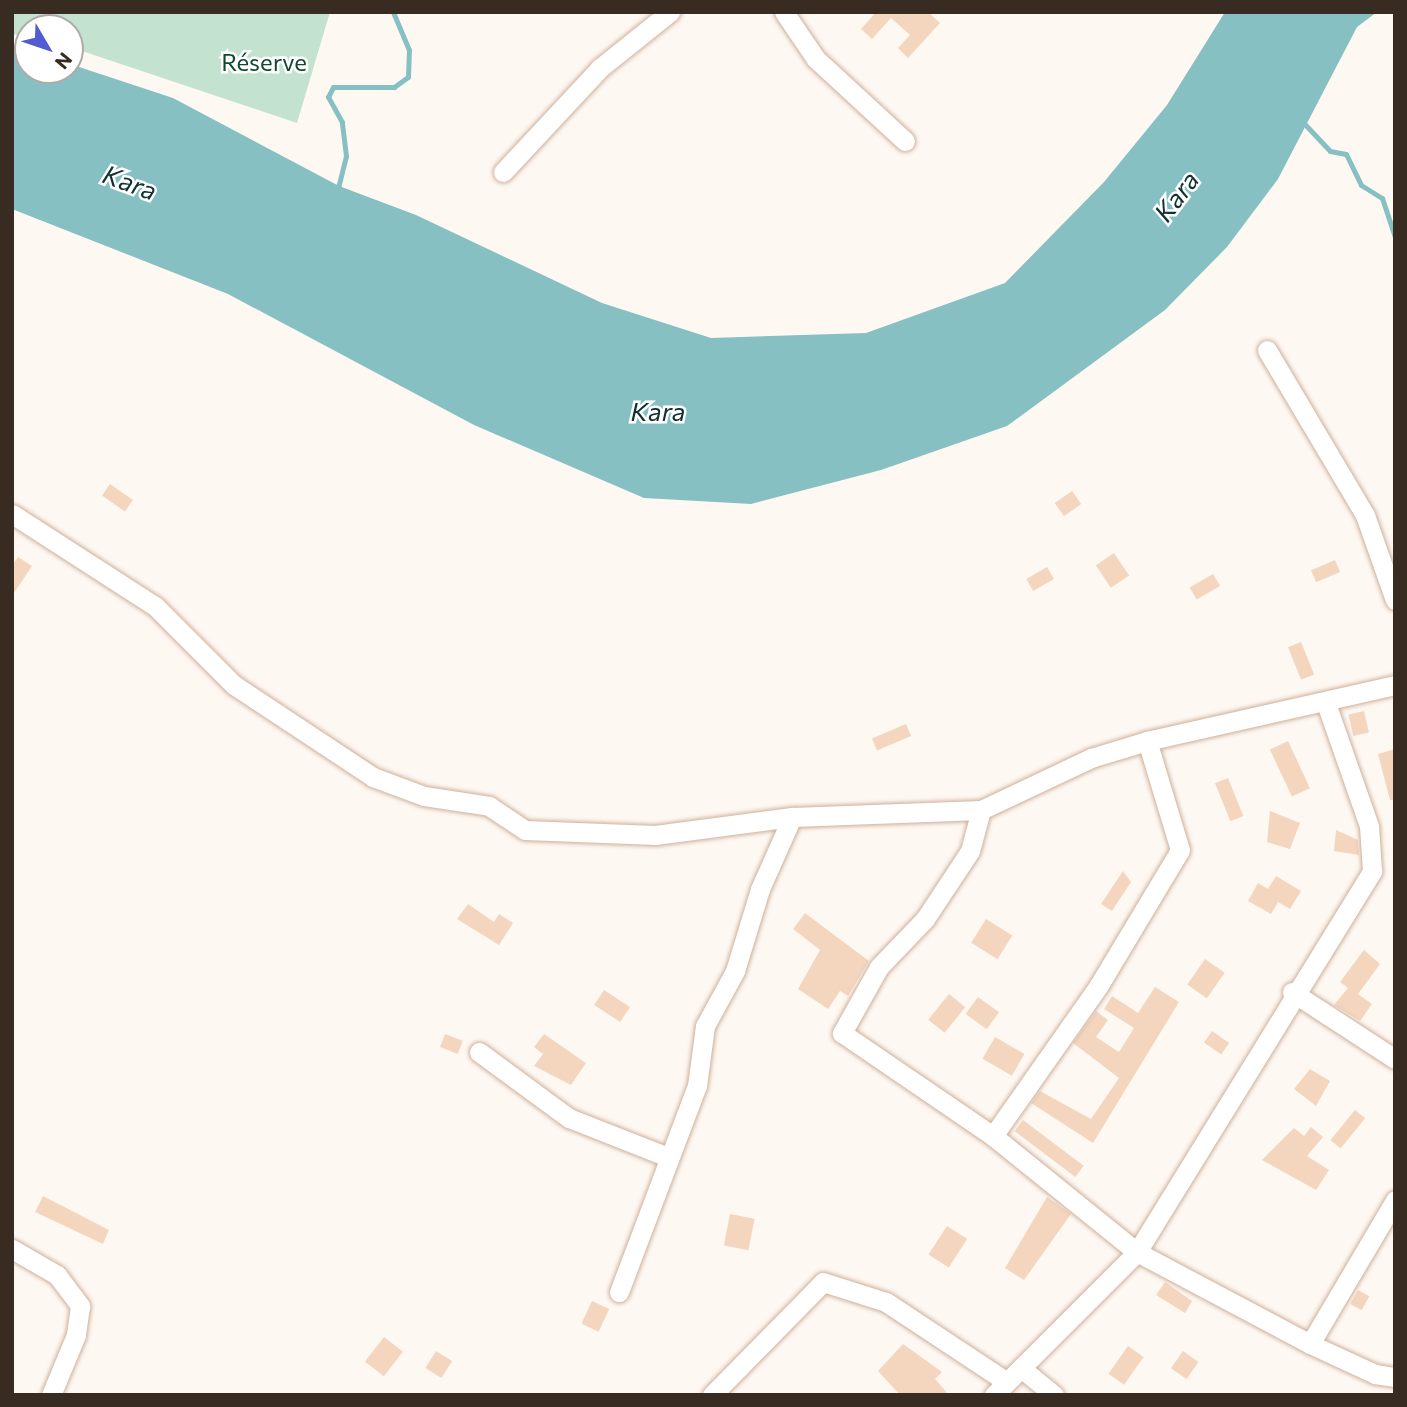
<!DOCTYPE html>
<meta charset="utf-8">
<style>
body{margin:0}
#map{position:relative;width:1407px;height:1407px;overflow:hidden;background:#fef8f3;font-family:Commissioner,sans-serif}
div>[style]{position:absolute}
.green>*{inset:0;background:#c4e2d0}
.water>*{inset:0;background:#87c0c2}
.stream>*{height:5px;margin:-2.5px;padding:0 2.5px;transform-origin:2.5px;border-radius:2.5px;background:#87c0c2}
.building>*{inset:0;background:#f4d6be;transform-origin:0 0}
.roads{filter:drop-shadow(0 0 2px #ceb099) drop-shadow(0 0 2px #ceb099)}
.street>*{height:19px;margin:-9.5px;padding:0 9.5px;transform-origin:9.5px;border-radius:9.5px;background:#fff}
span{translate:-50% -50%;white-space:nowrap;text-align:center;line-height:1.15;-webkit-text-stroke:5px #fff;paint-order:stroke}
.park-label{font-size:24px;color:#114830}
.water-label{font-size:26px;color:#123031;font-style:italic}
.frame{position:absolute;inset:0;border:14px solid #372b22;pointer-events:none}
.north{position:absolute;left:14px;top:14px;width:70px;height:70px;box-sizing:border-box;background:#fff;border:2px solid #afaaa7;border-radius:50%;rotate:129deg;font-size:19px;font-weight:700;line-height:28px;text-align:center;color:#372b22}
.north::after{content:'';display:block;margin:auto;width:24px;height:32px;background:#515cd2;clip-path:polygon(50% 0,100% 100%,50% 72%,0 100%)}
</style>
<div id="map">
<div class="green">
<i style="clip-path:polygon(12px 12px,330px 12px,297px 123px,70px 47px,70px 28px,28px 28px,28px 37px,12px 34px)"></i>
</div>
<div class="water">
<i style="clip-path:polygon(1225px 12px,1377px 12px,1357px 27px,1278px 179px,1227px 247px,1165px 310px,1007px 426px,881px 470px,751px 504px,644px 498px,474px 425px,228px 294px,12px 209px,12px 45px,28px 50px,28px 70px,70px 70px,70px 64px,173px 98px,339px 186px,416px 215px,602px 303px,711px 338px,866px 333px,1005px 283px,1104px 182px,1167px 105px)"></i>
</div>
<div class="stream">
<i style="left:1299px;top:118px;width:45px;rotate:46.8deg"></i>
<i style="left:1330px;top:151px;width:16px;rotate:11deg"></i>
<i style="left:1346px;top:154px;width:34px;rotate:64deg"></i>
<i style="left:1361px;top:185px;width:25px;rotate:32deg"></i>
<i style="left:1382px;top:198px;width:41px;rotate:71.6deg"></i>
<i style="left:337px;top:192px;width:37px;rotate:-76deg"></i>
<i style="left:346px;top:156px;width:34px;rotate:-97deg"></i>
<i style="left:342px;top:122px;width:29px;rotate:-119deg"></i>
<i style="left:328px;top:97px;width:11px;rotate:-63deg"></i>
<i style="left:333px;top:87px;width:61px"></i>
<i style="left:394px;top:87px;width:17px;rotate:-36deg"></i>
<i style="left:408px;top:77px;width:27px;rotate:-88deg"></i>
<i style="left:409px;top:50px;width:41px;rotate:-112.8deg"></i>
</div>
<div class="building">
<i style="clip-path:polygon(876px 12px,928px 12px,940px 23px,908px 58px,898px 48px,910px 35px,891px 18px,872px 39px,861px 29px)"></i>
<i style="left:110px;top:484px;width:28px;height:14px;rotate:35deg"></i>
<i style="left:1072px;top:491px;width:16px;height:21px;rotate:55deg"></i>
<i style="left:1114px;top:553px;width:27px;height:22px;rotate:56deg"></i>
<i style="clip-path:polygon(18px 557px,32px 566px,12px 596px,12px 566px)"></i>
<i style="left:1335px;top:560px;width:13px;height:26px;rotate:67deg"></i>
<i style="left:1047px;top:567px;width:14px;height:24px;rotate:60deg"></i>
<i style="left:1213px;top:574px;width:14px;height:27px;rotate:60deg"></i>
<i style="left:1301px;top:642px;width:35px;height:14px;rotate:68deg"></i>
<i style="left:1364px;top:711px;width:22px;height:16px;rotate:77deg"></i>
<i style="left:906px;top:724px;width:13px;height:37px;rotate:67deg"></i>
<i style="left:1288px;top:741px;width:52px;height:20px;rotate:65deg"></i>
<i style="clip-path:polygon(1395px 749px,1395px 800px,1390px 800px,1378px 754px)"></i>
<i style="left:1228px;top:778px;width:41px;height:14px;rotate:68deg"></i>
<i style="clip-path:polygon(1270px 811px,1300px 823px,1290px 849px,1267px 842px)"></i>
<i style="clip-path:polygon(1336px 830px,1358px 840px,1359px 855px,1334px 851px)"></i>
<i style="clip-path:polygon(1123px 871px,1131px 882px,1112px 911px,1101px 904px)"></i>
<i style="clip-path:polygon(1276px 876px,1301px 891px,1290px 909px,1278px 902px,1271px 914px,1248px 901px,1258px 883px,1268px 889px)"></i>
<i style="clip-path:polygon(468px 904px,494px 922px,499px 914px,513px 923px,499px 945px,457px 919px)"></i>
<i style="clip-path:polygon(805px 913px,869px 961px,848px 996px,840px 991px,828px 1009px,798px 989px,820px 950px,793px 929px)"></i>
<i style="left:986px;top:919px;width:31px;height:28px;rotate:32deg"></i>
<i style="clip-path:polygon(1364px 950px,1380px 964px,1358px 994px,1372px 1004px,1360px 1021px,1334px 1005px,1348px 988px,1340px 982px)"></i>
<i style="left:1205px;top:959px;width:24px;height:31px;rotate:35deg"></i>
<i style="clip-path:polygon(1155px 987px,1179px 1002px,1093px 1143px,1031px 1103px,1040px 1091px,1091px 1119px,1119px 1078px,1073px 1043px,1096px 1011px,1108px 1020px,1096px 1037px,1119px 1052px,1134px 1028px,1104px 1009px,1112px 996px,1138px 1013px)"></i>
<i style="left:604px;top:990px;width:31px;height:18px;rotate:33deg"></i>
<i style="left:949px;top:994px;width:21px;height:33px;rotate:39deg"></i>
<i style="left:978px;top:997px;width:26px;height:21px;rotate:36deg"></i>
<i style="left:1212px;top:1031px;width:21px;height:14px;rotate:35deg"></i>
<i style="left:445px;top:1034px;width:19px;height:14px;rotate:21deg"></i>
<i style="clip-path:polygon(544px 1034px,586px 1063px,571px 1085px,534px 1066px,543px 1054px,534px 1047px)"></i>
<i style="left:995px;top:1037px;width:34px;height:25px;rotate:30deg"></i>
<i style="clip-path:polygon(1310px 1069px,1330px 1081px,1316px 1106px,1294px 1089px)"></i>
<i style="left:1355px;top:1110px;width:13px;height:39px;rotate:39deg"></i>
<i style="left:1023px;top:1120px;width:76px;height:14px;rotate:37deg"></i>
<i style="clip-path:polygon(1311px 1127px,1323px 1137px,1307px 1156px,1329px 1170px,1316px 1190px,1262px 1160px,1294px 1128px,1304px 1136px)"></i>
<i style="clip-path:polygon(43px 1196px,109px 1230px,103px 1244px,35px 1212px)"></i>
<i style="clip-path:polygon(1047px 1197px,1071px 1214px,1024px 1280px,1005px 1268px)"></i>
<i style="left:730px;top:1214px;width:25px;height:32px;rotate:11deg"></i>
<i style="left:947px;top:1226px;width:24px;height:34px;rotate:33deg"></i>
<i style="clip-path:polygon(1165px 1282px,1192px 1301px,1185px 1313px,1156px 1295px)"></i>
<i style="left:1358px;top:1290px;width:13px;height:16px;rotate:29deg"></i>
<i style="left:592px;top:1301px;width:19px;height:25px;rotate:25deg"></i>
<i style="left:384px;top:1337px;width:24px;height:31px;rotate:38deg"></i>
<i style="clip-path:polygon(903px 1344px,942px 1372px,935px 1379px,949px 1395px,900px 1395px,878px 1371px)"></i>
<i style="left:1128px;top:1346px;width:19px;height:34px;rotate:35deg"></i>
<i style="left:436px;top:1351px;width:19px;height:20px;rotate:32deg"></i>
<i style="left:1183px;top:1351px;width:19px;height:21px;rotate:35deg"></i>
</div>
<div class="roads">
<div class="street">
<i style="left:784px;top:12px;width:57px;rotate:55.8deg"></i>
<i style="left:816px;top:59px;width:121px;rotate:42.7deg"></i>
<i style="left:503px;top:172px;width:142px;rotate:-47deg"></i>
<i style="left:600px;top:68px;width:90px;rotate:-38.7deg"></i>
<i style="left:1267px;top:350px;width:192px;rotate:59.3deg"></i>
<i style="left:1365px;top:515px;width:90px;rotate:70.6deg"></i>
<i style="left:12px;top:514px;width:170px;rotate:32.8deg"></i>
<i style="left:155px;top:606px;width:112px;rotate:45deg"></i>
<i style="left:234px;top:685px;width:167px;rotate:33.5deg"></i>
<i style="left:373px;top:777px;width:54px;rotate:20.4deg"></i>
<i style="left:424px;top:796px;width:66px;rotate:8.7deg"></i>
<i style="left:489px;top:806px;width:43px;rotate:33.7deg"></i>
<i style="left:525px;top:830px;width:130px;rotate:2.2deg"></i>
<i style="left:655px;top:835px;width:138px;rotate:-7.5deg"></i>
<i style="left:792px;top:817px;width:189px;rotate:-2.1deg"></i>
<i style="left:981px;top:810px;width:122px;rotate:-25.3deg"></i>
<i style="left:1091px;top:758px;width:59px;rotate:-16.9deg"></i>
<i style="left:1147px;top:741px;width:254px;rotate:-12.7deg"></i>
<i style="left:981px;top:810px;width:42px;rotate:105deg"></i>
<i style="left:970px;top:851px;width:82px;rotate:123.5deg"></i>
<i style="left:925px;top:919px;width:66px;rotate:133.8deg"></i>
<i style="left:879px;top:967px;width:76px;rotate:119.3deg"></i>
<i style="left:842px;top:1033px;width:183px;rotate:34.3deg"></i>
<i style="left:993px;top:1136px;width:185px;rotate:38.9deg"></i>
<i style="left:1137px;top:1252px;width:196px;rotate:28deg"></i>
<i style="left:1310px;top:1344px;width:72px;rotate:24.8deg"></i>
<i style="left:1375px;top:1374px;width:20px;rotate:9deg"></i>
<i style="left:1292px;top:992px;width:123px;rotate:33deg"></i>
<i style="left:479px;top:1052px;width:112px;rotate:36.3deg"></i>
<i style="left:569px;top:1118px;width:106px;rotate:21.5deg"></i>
<i style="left:993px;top:1136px;width:184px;rotate:-54.9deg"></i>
<i style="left:1099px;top:985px;width:157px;rotate:-59deg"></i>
<i style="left:1180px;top:850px;width:114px;rotate:-106.8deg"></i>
<i style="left:12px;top:1249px;width:52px;rotate:30deg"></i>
<i style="left:57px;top:1275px;width:39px;rotate:53deg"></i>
<i style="left:80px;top:1306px;width:29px;rotate:98deg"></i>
<i style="left:76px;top:1335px;width:65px;rotate:112.6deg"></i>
<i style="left:619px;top:1292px;width:220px;rotate:-69.3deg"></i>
<i style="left:697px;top:1086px;width:61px;rotate:-82.4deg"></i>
<i style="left:705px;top:1026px;width:63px;rotate:-61.4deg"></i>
<i style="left:735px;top:971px;width:86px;rotate:-73deg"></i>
<i style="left:760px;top:889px;width:79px;rotate:-66deg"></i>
<i style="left:1310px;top:1344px;width:167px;rotate:-59.4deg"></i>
<i style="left:1021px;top:1368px;width:43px;rotate:39.3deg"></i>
<i style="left:712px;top:1395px;width:158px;rotate:-45.5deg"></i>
<i style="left:823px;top:1282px;width:66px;rotate:17.6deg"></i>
<i style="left:886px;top:1302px;width:145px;rotate:33.5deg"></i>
<i style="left:994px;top:1395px;width:202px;rotate:-45deg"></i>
<i style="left:1137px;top:1252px;width:448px;rotate:-58.3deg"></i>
<i style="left:1372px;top:871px;width:45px;rotate:-93.8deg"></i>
<i style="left:1369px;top:826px;width:130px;rotate:-109.3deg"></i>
</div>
</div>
<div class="park-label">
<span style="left:264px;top:62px">Réserve</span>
</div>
<div class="water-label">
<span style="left:130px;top:182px;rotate:20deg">Kara</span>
<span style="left:1176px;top:196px;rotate:-53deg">Kara</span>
<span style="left:658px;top:411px">Kara</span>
</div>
<div class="frame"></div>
<div class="north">N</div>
</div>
